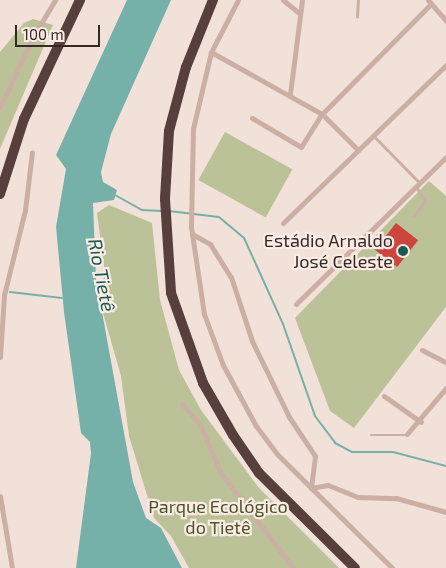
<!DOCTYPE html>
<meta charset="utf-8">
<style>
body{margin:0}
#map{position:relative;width:446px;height:568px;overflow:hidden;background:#f2e1d8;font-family:"Exo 2",sans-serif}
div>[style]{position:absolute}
.green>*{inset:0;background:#bbc298;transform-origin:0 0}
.water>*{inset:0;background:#76b1a9}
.stream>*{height:2px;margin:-1px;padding:0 1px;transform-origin:1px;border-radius:1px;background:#76b1a9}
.building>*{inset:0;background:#cc463d;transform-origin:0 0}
.lane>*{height:2.5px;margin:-1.25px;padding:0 1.25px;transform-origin:1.25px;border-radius:1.25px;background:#cbafa4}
.street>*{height:5px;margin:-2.5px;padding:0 2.5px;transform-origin:2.5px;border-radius:2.5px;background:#cbafa4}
.highway>*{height:10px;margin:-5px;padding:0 5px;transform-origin:5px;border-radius:5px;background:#57403c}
.dots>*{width:14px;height:14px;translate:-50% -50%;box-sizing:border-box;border:2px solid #faece5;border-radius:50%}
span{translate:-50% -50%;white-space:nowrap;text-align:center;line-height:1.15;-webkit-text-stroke:4.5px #faece5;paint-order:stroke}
.poi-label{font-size:18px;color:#362826}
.right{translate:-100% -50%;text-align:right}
.park-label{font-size:18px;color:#4d5528}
.water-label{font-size:19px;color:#1a5952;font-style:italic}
.scale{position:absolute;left:15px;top:25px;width:85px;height:22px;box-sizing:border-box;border:2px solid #362826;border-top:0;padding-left:6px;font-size:15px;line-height:18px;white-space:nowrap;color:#362826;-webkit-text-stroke:4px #faece5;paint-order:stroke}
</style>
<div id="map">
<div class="green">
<i style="clip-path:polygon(33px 19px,53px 25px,0 149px,0 52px,24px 23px)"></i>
<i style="left:225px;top:132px;width:77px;height:55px;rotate:29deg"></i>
<i style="clip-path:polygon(429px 181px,446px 196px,446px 307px,354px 428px,330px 411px,295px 318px)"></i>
<i style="clip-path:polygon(109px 205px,152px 223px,160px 300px,179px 370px,201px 410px,259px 488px,339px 568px,189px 568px,171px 536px,154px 518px,129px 436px,121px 376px,103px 313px,104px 266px,97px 213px)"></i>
</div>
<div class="water">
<i style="clip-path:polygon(127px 0,171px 0,111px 134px,101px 172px,103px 182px,117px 190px,114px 200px,93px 203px,96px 279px,133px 482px,146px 518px,161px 528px,182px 568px,76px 568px,91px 453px,90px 442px,81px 433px,64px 312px,56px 227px,66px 169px,56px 155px)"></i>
</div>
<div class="stream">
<i style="left:115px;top:195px;width:31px;rotate:29deg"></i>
<i style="left:142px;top:210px;width:20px;rotate:3deg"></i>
<i style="left:169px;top:211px;width:50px;rotate:6.8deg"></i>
<i style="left:219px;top:217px;width:33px;rotate:40deg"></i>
<i style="left:244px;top:238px;width:94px;rotate:65.6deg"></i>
<i style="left:283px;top:324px;width:97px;rotate:70.8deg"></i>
<i style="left:315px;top:416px;width:34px;rotate:53deg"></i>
<i style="left:335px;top:443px;width:19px;rotate:28deg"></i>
<i style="left:352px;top:452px;width:41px"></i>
<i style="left:393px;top:452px;width:55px;rotate:14.8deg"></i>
<i style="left:10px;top:292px;width:52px;rotate:6.6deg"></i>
</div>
<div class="building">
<i style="left:396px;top:223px;width:28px;height:34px;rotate:38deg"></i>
</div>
<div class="lane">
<i style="left:357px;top:17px;width:17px;rotate:-87deg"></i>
<i style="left:374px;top:136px;width:64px;rotate:45.6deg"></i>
<i style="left:414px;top:216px;width:19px;rotate:-54deg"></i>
<i style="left:425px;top:201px;width:17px;rotate:-123deg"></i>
<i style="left:371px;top:435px;width:35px"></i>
</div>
<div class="street">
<i style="left:238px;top:0;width:59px;rotate:117.4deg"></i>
<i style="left:211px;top:52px;width:79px;rotate:103.2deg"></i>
<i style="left:193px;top:129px;width:98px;rotate:91.2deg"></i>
<i style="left:191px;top:227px;width:88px;rotate:81.5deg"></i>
<i style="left:204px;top:314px;width:54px;rotate:69.6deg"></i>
<i style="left:223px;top:365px;width:69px;rotate:61.6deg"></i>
<i style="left:256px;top:426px;width:36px;rotate:53deg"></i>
<i style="left:278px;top:455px;width:161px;rotate:44.7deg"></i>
<i style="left:283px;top:0;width:21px;rotate:39deg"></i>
<i style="left:428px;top:0;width:28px;rotate:49deg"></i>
<i style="left:211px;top:52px;width:127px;rotate:29.2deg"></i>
<i style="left:322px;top:114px;width:51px;rotate:45deg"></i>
<i style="left:290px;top:94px;width:95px;rotate:-82.7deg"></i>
<i style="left:0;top:107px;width:80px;rotate:-64.7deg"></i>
<i style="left:34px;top:35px;width:41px;rotate:-59deg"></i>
<i style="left:252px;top:118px;width:57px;rotate:30.6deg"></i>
<i style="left:301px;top:147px;width:39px;rotate:-58deg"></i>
<i style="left:322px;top:114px;width:155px;rotate:-45.3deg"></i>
<i style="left:283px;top:223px;width:227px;rotate:-44.1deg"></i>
<i style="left:192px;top:234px;width:21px;rotate:29deg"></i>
<i style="left:210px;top:244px;width:39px;rotate:58deg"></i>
<i style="left:231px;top:277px;width:67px;rotate:71.8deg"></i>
<i style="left:252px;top:341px;width:85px;rotate:64deg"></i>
<i style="left:289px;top:417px;width:47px;rotate:56.3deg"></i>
<i style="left:315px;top:456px;width:32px;rotate:97deg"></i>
<i style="left:311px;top:488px;width:17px;rotate:-10deg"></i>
<i style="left:328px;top:485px;width:32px;rotate:22deg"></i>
<i style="left:358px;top:497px;width:38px;rotate:2deg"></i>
<i style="left:396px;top:498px;width:52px;rotate:15.6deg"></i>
<i style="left:296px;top:304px;width:210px;rotate:-44.4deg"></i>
<i style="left:422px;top:350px;width:27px;rotate:27deg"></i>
<i style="left:0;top:357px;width:62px;rotate:-86.3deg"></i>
<i style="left:4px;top:295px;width:88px;rotate:-76.1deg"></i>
<i style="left:25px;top:210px;width:58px;rotate:-83.1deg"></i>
<i style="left:384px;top:396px;width:45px;rotate:35.1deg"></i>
<i style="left:182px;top:404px;width:28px;rotate:49deg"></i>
<i style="left:200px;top:425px;width:52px;rotate:66.4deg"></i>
<i style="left:221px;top:473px;width:119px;rotate:52.8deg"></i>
<i style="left:407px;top:434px;width:60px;rotate:-49.7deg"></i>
<i style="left:0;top:496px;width:73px;rotate:80.5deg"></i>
</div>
<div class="highway">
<i style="left:213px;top:0;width:72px;rotate:111.9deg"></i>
<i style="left:186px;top:67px;width:66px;rotate:104.9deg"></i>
<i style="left:169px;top:131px;width:68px;rotate:93.4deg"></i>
<i style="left:165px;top:199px;width:94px;rotate:86.3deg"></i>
<i style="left:171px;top:293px;width:96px;rotate:70.4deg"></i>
<i style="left:203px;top:383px;width:60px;rotate:60deg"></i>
<i style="left:233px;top:435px;width:46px;rotate:55.6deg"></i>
<i style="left:259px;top:473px;width:135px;rotate:44.7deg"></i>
<i style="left:0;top:194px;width:79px;rotate:-72.3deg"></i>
<i style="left:24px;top:119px;width:132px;rotate:-64.8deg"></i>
</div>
<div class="dots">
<i style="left:403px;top:251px;background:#1a5952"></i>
</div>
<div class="poi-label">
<span class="right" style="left:393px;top:251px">Estádio Arnaldo<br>José Celeste</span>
</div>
<div class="park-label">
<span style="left:218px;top:517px">Parque Ecológico<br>do Tietê</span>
</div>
<div class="water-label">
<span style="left:102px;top:275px;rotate:79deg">Rio Tietê</span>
</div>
<div class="scale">100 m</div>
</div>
